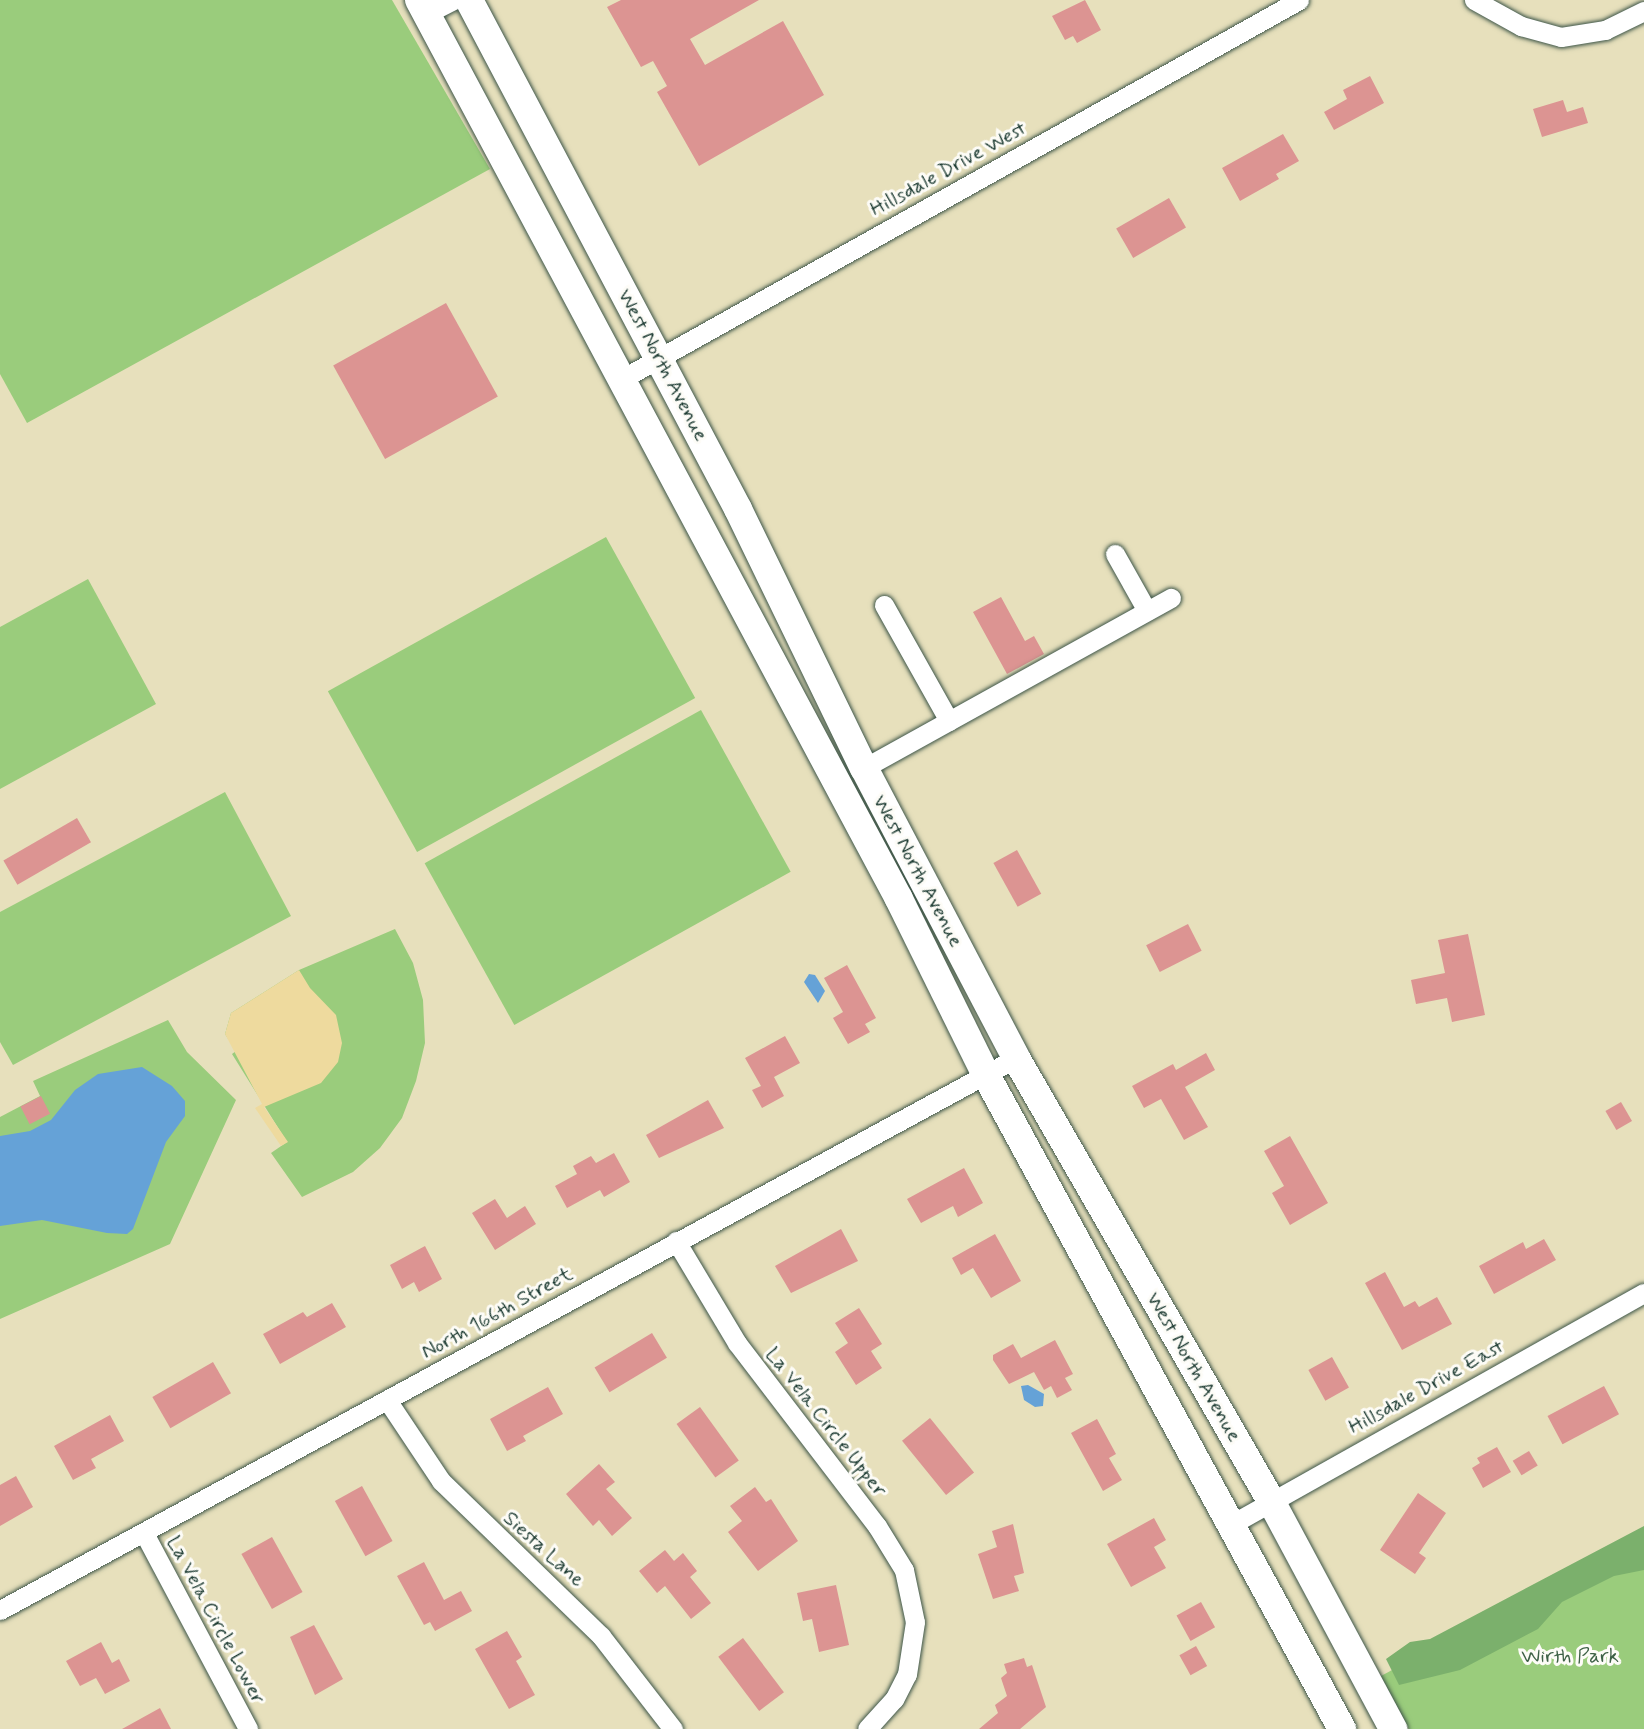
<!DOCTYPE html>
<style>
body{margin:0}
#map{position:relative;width:1644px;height:1729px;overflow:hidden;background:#e7e0bc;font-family:Mynerve,sans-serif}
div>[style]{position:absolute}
.green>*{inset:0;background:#9acc7c;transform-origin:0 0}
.forest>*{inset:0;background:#7bb06c}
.sand>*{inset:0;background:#eeda9e}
.water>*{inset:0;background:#65a2d7}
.building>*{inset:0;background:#dc9492;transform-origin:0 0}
.roads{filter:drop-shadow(0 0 2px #3d5548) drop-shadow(0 0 2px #3d5548)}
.street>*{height:19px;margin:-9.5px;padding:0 9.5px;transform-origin:9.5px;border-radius:9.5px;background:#fff}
.secondary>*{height:28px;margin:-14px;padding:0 14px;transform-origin:14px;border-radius:14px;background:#fff}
span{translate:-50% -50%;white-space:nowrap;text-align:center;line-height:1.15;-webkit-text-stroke:6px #fdfcf7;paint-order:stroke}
.street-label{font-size:21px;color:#1f3d34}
.park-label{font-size:21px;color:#3e6146}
</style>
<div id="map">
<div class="green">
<i style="clip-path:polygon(0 0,392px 0,490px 169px,27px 423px,0 374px)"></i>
<i style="left:606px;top:537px;width:184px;height:318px;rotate:61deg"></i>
<i style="clip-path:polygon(88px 579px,156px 704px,0 789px,0 627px)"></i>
<i style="left:701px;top:710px;width:185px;height:316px;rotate:61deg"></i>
<i style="clip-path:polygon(225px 792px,291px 916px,13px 1065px,0 1042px,0 912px)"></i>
<i style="clip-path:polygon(395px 929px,413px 963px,423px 1000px,425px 1043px,416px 1081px,402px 1118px,380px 1148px,353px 1172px,302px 1197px,271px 1153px,287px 1142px,232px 1054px,236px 1051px,225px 1034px,231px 1013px,299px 970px)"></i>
<i style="clip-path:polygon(168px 1020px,187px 1052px,236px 1100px,170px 1244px,0 1319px,0 1117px,40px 1096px,33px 1081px)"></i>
<i style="clip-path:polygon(1644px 1534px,1644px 1729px,1409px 1729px,1381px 1676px)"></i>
</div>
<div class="forest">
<i style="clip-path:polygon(1644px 1526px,1644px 1570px,1614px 1576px,1562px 1602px,1538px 1629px,1460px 1670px,1399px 1685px,1386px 1659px,1410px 1642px,1430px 1639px)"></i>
</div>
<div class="sand">
<i style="clip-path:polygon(299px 970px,310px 988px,336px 1015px,342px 1043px,338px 1062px,321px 1083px,264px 1107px,288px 1142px,281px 1146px,255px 1108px,262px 1104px,225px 1034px,231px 1013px)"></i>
</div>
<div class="water">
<i style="clip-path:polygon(809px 974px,815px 975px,825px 991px,818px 1003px,804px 982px)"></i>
<i style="clip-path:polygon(142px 1067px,172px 1086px,185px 1101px,185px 1116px,166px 1142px,133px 1229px,127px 1234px,107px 1233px,42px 1220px,0 1226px,0 1136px,30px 1131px,51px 1120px,75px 1090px,98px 1074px)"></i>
<i style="clip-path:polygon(1028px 1385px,1044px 1394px,1043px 1406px,1035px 1407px,1024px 1400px,1021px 1386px)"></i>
</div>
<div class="building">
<i style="clip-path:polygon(621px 0,759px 0,690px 39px,705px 65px,783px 21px,824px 95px,699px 166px,657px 92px,667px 86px,653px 61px,641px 67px,607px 7px)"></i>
<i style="clip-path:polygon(1085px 0,1101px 30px,1077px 43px,1073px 36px,1065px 40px,1052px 16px)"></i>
<i style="clip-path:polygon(1370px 76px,1384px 103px,1334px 130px,1324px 112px,1347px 99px,1343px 90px)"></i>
<i style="clip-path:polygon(1563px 100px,1567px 112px,1583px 107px,1588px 123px,1542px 137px,1533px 109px)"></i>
<i style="clip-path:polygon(1283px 134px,1299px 161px,1276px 174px,1279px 179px,1240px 201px,1222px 168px)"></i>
<i style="left:1169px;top:198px;width:34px;height:61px;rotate:60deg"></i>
<i style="left:446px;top:303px;width:107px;height:129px;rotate:61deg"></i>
<i style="clip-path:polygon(1001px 597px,1025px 641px,1034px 636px,1044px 654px,1007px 674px,973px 612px)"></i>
<i style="left:77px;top:818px;width:28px;height:85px;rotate:60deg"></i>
<i style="left:1017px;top:850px;width:50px;height:27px;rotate:61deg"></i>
<i style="left:1188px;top:924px;width:30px;height:47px;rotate:63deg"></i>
<i style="clip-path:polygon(1468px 934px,1485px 1015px,1452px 1022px,1447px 998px,1416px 1004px,1411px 980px,1445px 973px,1438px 940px)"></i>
<i style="clip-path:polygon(847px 965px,876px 1018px,865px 1024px,870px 1032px,848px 1044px,833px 1018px,843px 1012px,824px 978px)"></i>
<i style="clip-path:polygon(785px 1036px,800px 1063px,774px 1077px,784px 1096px,762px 1108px,752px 1090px,761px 1086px,745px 1058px)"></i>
<i style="clip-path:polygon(1206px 1053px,1215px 1070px,1185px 1087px,1208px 1127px,1184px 1140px,1161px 1099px,1144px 1108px,1132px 1086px,1173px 1064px,1176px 1070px)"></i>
<i style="left:41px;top:1096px;width:20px;height:23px;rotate:63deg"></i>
<i style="clip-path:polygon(708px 1100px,724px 1128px,659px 1158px,646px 1135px)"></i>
<i style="left:1621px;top:1102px;width:22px;height:18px;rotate:60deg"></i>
<i style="clip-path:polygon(1290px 1136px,1328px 1203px,1290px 1225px,1272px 1193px,1284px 1186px,1264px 1151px)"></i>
<i style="clip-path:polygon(614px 1153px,630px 1182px,604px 1197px,600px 1190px,567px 1208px,555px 1186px,577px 1174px,573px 1166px,591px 1156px,596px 1163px)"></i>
<i style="clip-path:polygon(964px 1168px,983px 1203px,958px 1217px,953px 1206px,921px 1223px,907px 1199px)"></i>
<i style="clip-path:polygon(495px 1199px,507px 1218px,525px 1206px,536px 1224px,495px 1250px,472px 1213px)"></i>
<i style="clip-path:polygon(841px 1229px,858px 1261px,791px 1293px,775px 1266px)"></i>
<i style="clip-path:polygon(995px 1234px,1021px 1281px,991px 1298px,973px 1268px,961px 1275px,952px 1258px)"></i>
<i style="clip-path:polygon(1544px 1239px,1556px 1260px,1494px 1294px,1479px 1266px,1523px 1242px,1526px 1249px)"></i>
<i style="clip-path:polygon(425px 1246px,442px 1279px,419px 1292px,414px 1282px,402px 1289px,390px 1265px)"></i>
<i style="clip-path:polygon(1385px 1272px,1404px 1307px,1415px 1301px,1419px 1307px,1437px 1297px,1452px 1324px,1402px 1350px,1365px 1283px)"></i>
<i style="clip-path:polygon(332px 1303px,346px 1327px,280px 1364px,263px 1334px,303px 1312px,307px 1317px)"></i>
<i style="clip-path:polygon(859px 1308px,882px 1344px,871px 1351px,882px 1368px,856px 1385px,835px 1352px,848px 1343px,835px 1323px)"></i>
<i style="left:652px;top:1333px;width:29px;height:67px;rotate:59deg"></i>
<i style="clip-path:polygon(1055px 1340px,1073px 1374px,1065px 1378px,1072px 1390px,1057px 1398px,1051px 1386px,1044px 1390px,1034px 1372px,1009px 1384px,993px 1360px,993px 1355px,1013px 1344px,1021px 1358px)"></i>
<i style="left:1332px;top:1357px;width:35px;height:27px;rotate:61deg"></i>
<i style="left:213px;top:1362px;width:36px;height:70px;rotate:60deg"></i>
<i style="left:1604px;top:1386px;width:32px;height:64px;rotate:62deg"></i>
<i style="clip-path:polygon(548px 1387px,563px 1414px,523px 1436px,526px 1441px,507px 1451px,490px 1419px)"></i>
<i style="left:700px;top:1407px;width:66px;height:29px;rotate:54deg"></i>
<i style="clip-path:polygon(110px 1415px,124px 1441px,91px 1459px,96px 1468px,73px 1480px,54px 1446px)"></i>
<i style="left:930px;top:1418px;width:70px;height:36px;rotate:51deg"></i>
<i style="clip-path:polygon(1097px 1419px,1116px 1454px,1109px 1458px,1122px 1480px,1103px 1491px,1071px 1433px)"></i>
<i style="clip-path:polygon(1497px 1447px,1511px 1472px,1483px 1488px,1472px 1468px,1480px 1463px,1477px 1458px)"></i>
<i style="left:1529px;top:1451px;width:17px;height:19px;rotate:59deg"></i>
<i style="clip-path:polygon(599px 1464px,615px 1482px,606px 1489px,632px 1518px,612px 1536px,599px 1520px,593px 1526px,566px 1494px)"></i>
<i style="clip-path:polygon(16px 1476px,33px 1507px,0 1526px,0 1485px)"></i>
<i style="left:362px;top:1486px;width:63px;height:31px;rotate:61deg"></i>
<i style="clip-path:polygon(755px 1487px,766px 1502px,771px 1499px,798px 1541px,758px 1571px,728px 1532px,742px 1521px,730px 1506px)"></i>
<i style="clip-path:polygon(1418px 1493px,1446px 1513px,1419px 1553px,1426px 1558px,1415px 1574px,1380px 1550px)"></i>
<i style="clip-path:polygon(1154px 1518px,1166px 1540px,1154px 1547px,1166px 1568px,1131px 1587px,1107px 1544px)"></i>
<i style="clip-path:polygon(1013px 1524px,1024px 1573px,1014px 1576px,1019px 1591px,993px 1599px,978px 1554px,997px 1547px,992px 1531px)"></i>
<i style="left:272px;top:1537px;width:63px;height:35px;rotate:61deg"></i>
<i style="clip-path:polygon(665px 1550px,674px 1561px,683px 1553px,697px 1571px,690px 1577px,711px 1603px,691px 1619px,665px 1586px,657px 1593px,639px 1571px)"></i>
<i style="clip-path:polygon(424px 1562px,444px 1600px,461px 1591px,472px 1611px,435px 1631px,430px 1622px,424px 1625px,397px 1576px)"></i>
<i style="clip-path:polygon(836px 1585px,849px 1645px,819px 1652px,812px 1619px,803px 1621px,797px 1593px)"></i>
<i style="left:1201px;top:1602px;width:29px;height:28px;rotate:61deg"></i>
<i style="clip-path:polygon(314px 1625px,343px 1679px,315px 1695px,290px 1637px)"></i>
<i style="clip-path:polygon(507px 1631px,522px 1657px,516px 1661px,535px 1695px,509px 1709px,475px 1649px)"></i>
<i style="left:743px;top:1638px;width:68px;height:31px;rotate:53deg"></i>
<i style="clip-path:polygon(101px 1642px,112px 1663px,119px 1659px,130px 1681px,105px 1694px,96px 1678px,80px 1686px,66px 1661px)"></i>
<i style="left:1196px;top:1646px;width:23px;height:19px;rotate:61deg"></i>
<i style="clip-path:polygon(1024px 1658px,1027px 1667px,1032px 1665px,1046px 1707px,1020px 1729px,979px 1729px,998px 1713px,995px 1705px,1007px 1696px,1001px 1678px,1007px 1673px,1004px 1664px)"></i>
<i style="clip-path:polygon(160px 1708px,171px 1729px,122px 1729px)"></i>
</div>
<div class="roads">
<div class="street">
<i style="left:1474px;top:0;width:54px;rotate:29deg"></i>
<i style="left:1521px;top:26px;width:41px;rotate:15.4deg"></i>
<i style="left:1561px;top:37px;width:45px;rotate:-9deg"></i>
<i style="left:1605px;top:30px;width:43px;rotate:-26deg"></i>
<i style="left:426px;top:14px;width:30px;rotate:-27deg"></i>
<i style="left:620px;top:380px;width:778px;rotate:-29.23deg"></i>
<i style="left:1115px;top:554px;width:65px;rotate:60.7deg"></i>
<i style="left:884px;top:605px;width:133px;rotate:60.7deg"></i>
<i style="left:864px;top:768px;width:351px;rotate:-29deg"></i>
<i style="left:676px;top:1241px;width:119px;rotate:59.1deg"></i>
<i style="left:737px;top:1343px;width:230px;rotate:52.6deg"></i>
<i style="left:877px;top:1526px;width:52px;rotate:58.5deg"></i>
<i style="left:904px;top:1570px;width:53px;rotate:78.1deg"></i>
<i style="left:915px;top:1622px;width:53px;rotate:98.7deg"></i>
<i style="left:907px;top:1674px;width:28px;rotate:117deg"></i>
<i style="left:894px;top:1699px;width:40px;rotate:132deg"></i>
<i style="left:387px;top:1400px;width:97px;rotate:56.3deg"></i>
<i style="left:441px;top:1481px;width:223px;rotate:44.1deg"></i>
<i style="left:601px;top:1636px;width:118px;rotate:52.3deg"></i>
<i style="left:1232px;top:1524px;width:472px;rotate:-29.3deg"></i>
<i style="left:144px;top:1533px;width:222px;rotate:62deg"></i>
<i style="left:0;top:1610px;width:1156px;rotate:-28.52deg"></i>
</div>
<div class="secondary">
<i style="left:419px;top:0;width:1019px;rotate:61.9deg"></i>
<i style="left:899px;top:899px;width:194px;rotate:63.7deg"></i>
<i style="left:985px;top:1073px;width:747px;rotate:61.44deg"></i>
<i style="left:469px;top:0;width:576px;rotate:62.14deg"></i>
<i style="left:738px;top:509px;width:288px;rotate:64.1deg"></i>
<i style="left:864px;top:768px;width:327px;rotate:62.3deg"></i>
<i style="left:1016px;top:1058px;width:511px;rotate:60.07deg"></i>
<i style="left:1271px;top:1501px;width:259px;rotate:61.8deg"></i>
</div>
</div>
<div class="street-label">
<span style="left:948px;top:169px;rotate:-29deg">Hillsdale Drive West</span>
<span style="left:663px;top:365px;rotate:62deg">West North Avenue</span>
<span style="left:918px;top:871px;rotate:62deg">West North Avenue</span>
<span style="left:497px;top:1313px;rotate:-29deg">North 166th Street</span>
<span style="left:1194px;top:1367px;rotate:60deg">West North Avenue</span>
<span style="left:1426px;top:1387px;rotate:-29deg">Hillsdale Drive East</span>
<span style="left:826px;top:1422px;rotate:52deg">La Vela Circle Upper</span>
<span style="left:544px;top:1549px;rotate:42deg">Siesta Lane</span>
<span style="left:216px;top:1620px;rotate:62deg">La Vela Circle Lower</span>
</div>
<div class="park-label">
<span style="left:1570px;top:1656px">Wirth Park</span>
</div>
</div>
